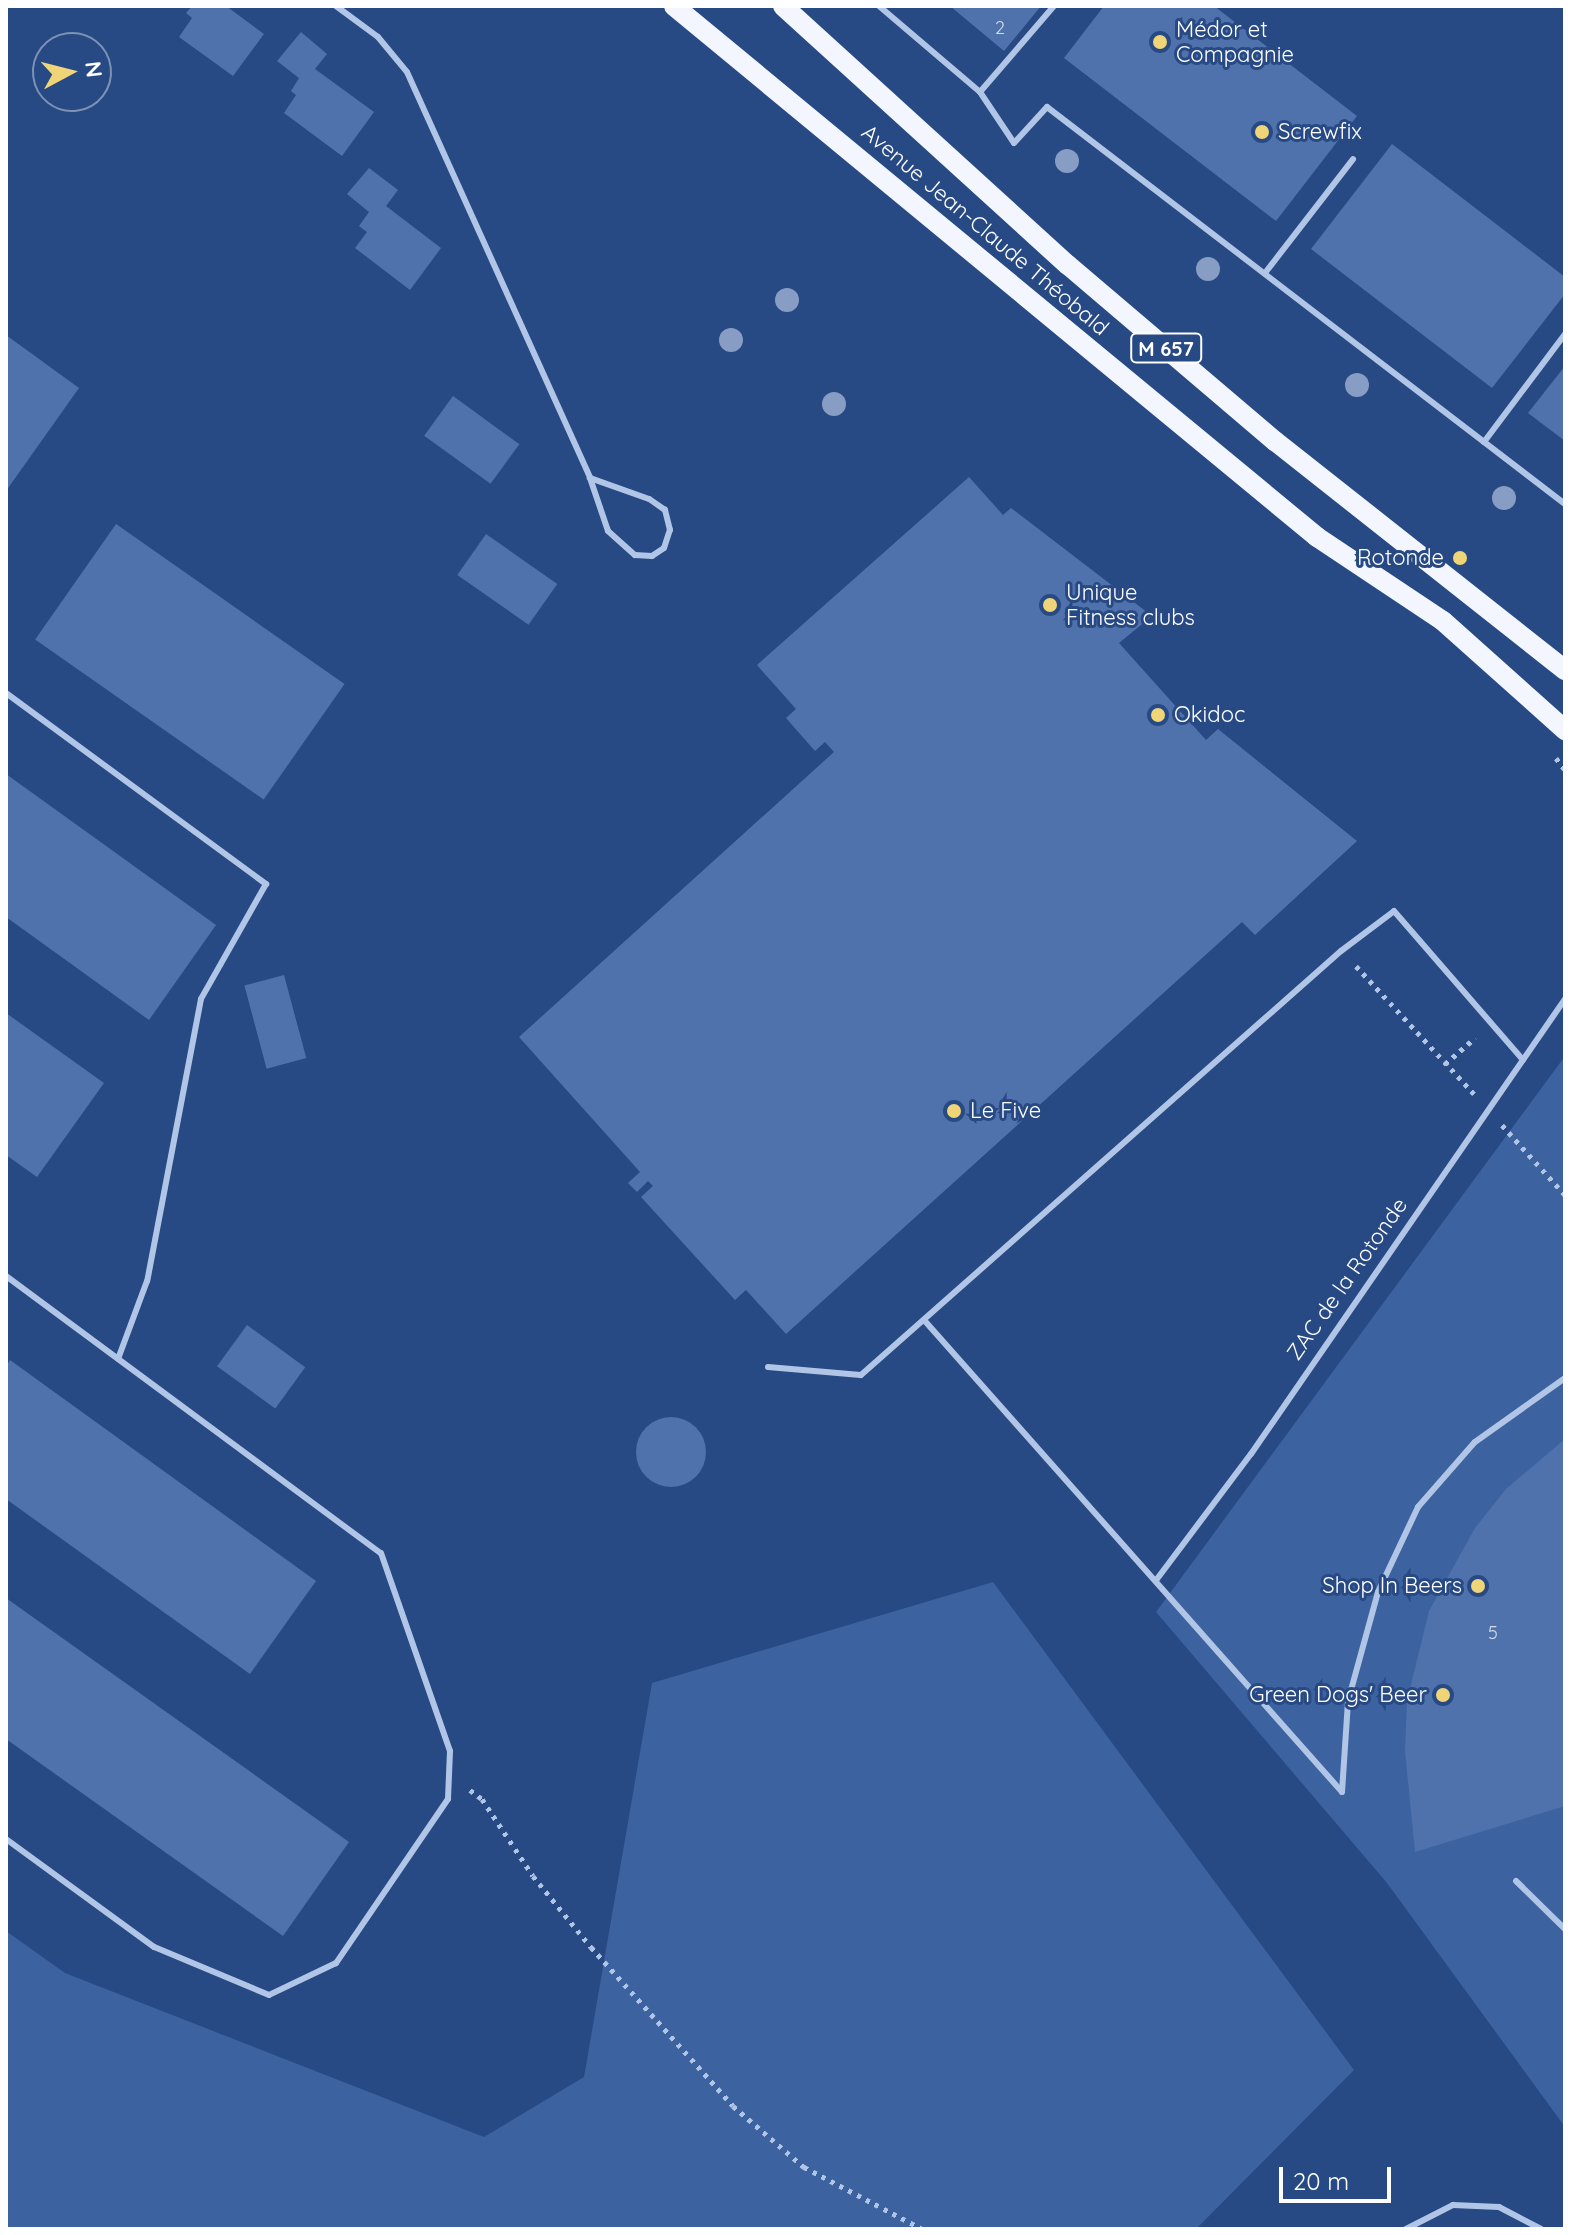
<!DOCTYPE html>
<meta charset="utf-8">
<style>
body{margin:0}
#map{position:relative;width:1571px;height:2235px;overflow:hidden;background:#274984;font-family:Quicksand,sans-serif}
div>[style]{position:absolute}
.green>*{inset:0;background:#3c62a0}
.building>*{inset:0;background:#5072ac;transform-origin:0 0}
.round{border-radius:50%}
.path>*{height:5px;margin-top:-2.5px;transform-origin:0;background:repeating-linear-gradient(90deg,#b1c6e7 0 4px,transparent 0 10px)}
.lane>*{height:6px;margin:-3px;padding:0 3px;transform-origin:3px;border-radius:3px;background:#b1c6e7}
.primary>*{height:20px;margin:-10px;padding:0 10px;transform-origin:10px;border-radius:10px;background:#f3f6fe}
.trees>*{width:24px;height:24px;margin:-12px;border-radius:50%;background:#879dc3}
.dots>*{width:22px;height:22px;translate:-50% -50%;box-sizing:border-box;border:4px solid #274984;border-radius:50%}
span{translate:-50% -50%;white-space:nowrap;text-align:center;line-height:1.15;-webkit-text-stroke:6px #274984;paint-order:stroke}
.number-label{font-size:18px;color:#d3dcea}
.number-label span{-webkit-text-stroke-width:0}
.shield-label span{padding:2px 6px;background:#274984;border:2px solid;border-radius:6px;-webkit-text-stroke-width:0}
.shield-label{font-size:20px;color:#fff;font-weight:700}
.poi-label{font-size:22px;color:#fff}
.left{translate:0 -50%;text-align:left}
.right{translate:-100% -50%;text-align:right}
.street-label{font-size:22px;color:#fff}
.frame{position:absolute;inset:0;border:8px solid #fff;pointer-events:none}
.north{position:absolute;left:32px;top:32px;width:80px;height:80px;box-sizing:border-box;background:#274984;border:2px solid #7d92b5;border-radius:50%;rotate:83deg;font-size:22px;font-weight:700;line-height:32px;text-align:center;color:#fff}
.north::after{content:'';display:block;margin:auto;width:28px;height:36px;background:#efd577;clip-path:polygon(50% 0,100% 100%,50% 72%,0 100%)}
.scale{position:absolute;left:1279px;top:2167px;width:112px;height:36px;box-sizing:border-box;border:4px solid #fff;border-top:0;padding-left:10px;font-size:24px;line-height:28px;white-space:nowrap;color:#fff;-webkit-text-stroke:6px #274984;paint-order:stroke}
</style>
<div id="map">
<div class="green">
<i style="clip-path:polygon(1565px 1056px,1565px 2127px,1387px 1883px,1156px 1612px)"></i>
<i style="clip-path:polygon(993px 1582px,1354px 2070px,1196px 2229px,6px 2229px,6px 1931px,65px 1973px,484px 2137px,584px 2077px,652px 1683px)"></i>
</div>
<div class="building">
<i style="clip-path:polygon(192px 6px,226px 6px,264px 34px,233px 76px,179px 37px,192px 18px,186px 13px)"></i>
<i style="clip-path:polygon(950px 6px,1041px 6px,1004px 51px)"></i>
<i style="clip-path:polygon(1104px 6px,1214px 6px,1357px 116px,1276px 221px,1064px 58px)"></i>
<i style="clip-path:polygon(301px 32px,327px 54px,315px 69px,374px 112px,342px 156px,284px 113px,296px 95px,291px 91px,299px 78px,277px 61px)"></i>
<i style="clip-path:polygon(1392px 144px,1565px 277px,1565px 294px,1492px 388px,1311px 249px)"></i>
<i style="clip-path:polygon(369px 168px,398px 190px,386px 206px,441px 248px,410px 290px,355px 248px,367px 232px,359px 226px,369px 212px,347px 194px)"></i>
<i style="clip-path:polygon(6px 335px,79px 388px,6px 491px)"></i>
<i style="clip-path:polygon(1565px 366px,1565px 441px,1528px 413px)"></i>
<i style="left:453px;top:396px;width:82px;height:49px;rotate:36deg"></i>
<i style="clip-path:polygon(969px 477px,1003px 515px,1011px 508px,1152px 616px,1119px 643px,1206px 740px,1218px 729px,1357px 841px,1255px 935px,1242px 922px,786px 1334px,746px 1290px,735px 1300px,641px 1197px,653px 1186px,648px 1181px,637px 1192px,628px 1183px,640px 1172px,519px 1037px,834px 752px,825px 742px,815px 751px,786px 718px,796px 709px,757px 665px)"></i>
<i style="left:116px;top:524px;width:279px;height:141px;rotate:35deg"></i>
<i style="left:486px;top:534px;width:87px;height:50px;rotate:35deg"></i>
<i style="clip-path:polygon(6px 774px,216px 925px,149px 1020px,6px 917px)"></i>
<i style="left:284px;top:975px;width:86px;height:41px;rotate:75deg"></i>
<i style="clip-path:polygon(6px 1013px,104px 1083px,37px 1177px,6px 1155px)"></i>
<i style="left:247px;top:1325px;width:72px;height:51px;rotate:36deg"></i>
<i style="clip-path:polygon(10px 1360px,316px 1581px,250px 1674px,6px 1499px,6px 1366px)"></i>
<i class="round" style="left:636px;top:1417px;width:70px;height:70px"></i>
<i style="clip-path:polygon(1565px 1439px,1565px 1806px,1415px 1852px,1405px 1751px,1407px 1701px,1429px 1611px,1475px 1528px,1506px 1489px)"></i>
<i style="clip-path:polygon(6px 1598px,349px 1842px,283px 1936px,6px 1739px)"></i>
</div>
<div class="path">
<i style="left:1556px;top:758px;width:15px;rotate:53deg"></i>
<i style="left:1356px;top:966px;width:174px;rotate:47.3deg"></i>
<i style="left:1445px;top:1064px;width:40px;rotate:-41deg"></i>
<i style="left:1502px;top:1125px;width:94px;rotate:48deg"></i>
<i style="left:470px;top:1790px;width:15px;rotate:37deg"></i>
<i style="left:482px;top:1799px;width:92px;rotate:56.5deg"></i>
<i style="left:533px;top:1876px;width:92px;rotate:50.8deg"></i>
<i style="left:591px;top:1947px;width:213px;rotate:48.2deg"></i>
<i style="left:733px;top:2106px;width:94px;rotate:40.7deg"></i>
<i style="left:804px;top:2167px;width:133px;rotate:27.7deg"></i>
</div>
<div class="lane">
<i style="left:336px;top:6px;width:52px;rotate:36.4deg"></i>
<i style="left:378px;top:37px;width:45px;rotate:50.4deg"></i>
<i style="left:407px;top:72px;width:445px;rotate:65.7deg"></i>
<i style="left:590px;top:478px;width:56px;rotate:71.2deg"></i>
<i style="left:608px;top:531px;width:36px;rotate:42deg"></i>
<i style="left:635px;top:555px;width:17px;rotate:3deg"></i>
<i style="left:652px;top:556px;width:14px;rotate:-34deg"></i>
<i style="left:664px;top:548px;width:19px;rotate:-72deg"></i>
<i style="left:670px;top:530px;width:21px;rotate:-104deg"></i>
<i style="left:665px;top:510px;width:19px;rotate:-145deg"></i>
<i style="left:649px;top:499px;width:63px;rotate:-160.4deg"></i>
<i style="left:879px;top:6px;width:133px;rotate:40.4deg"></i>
<i style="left:980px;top:92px;width:61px;rotate:56.3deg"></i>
<i style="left:1014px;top:143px;width:49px;rotate:-47.5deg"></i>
<i style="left:1047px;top:107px;width:653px;rotate:37.47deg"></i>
<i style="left:980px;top:92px;width:113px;rotate:-49.3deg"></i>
<i style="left:1265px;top:273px;width:144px;rotate:-52.3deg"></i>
<i style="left:1484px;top:442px;width:135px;rotate:-53.1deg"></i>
<i style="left:6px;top:693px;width:323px;rotate:36.3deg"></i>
<i style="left:266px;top:884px;width:132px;rotate:119.5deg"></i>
<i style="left:201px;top:999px;width:287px;rotate:100.8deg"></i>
<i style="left:147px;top:1281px;width:83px;rotate:110.4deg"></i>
<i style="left:6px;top:1276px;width:466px;rotate:36.5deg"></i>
<i style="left:381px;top:1553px;width:210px;rotate:70.8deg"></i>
<i style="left:450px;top:1751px;width:48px;rotate:92.4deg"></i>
<i style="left:448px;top:1799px;width:199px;rotate:124.3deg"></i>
<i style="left:336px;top:1963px;width:74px;rotate:154.5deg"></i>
<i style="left:269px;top:1995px;width:125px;rotate:-157.3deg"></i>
<i style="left:154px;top:1947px;width:183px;rotate:-143.9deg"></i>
<i style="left:924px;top:1320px;width:630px;rotate:48.47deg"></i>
<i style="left:768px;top:1367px;width:93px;rotate:4.9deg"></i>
<i style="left:861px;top:1375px;width:640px;rotate:-41.46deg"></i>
<i style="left:1341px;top:951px;width:66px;rotate:-37deg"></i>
<i style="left:1394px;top:911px;width:197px;rotate:49.1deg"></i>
<i style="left:1157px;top:1579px;width:156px;rotate:-53.1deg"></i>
<i style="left:1251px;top:1454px;width:553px;rotate:-55.39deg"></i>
<i style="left:1342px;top:1792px;width:91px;rotate:-86.2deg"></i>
<i style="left:1348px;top:1701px;width:113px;rotate:-74.6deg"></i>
<i style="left:1378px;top:1592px;width:94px;rotate:-64.8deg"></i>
<i style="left:1418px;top:1507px;width:86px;rotate:-48.8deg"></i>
<i style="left:1475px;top:1442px;width:110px;rotate:-35.4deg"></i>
<i style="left:1516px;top:1881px;width:69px;rotate:44.4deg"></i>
<i style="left:1406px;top:2229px;width:53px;rotate:-27.1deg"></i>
<i style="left:1453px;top:2205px;width:46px;rotate:2.5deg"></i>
<i style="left:1499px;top:2207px;width:47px;rotate:27.6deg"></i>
</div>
<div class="primary">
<i style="left:674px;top:6px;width:834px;rotate:39.55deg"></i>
<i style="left:1317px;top:537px;width:151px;rotate:33.7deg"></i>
<i style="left:1443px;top:621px;width:164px;rotate:41.8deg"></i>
<i style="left:783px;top:6px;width:385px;rotate:42.3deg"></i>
<i style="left:1068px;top:265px;width:272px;rotate:40.4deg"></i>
<i style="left:1275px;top:441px;width:370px;rotate:38.3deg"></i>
</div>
<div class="trees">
<i style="left:1067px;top:161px"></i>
<i style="left:1208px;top:269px"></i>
<i style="left:787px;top:300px"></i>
<i style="left:731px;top:340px"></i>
<i style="left:1357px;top:385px"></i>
<i style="left:834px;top:404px"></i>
<i style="left:1504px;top:498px"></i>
</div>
<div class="dots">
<i style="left:1160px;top:42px;background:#efd577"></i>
<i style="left:1262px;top:132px;background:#efd577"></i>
<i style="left:1460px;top:558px;background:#efd577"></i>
<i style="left:1050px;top:605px;background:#efd577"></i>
<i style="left:1158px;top:715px;background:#efd577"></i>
<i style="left:954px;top:1111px;background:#efd577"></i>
<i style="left:1478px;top:1586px;background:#efd577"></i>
<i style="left:1443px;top:1695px;background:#efd577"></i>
</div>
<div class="number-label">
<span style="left:1000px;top:28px">2</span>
<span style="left:1493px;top:1633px">5</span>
</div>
<div class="shield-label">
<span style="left:1166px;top:348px">M 657</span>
</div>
<div class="poi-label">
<span class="left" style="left:1176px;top:42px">Médor et<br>Compagnie</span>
<span class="left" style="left:1278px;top:132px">Screwfix</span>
<span class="right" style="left:1444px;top:558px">Rotonde</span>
<span class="left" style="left:1066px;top:605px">Unique<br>Fitness clubs</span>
<span class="left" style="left:1174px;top:715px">Okidoc</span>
<span class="left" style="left:970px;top:1111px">Le Five</span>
<span class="right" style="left:1462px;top:1586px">Shop In Beers</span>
<span class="right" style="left:1427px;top:1695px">Green Dogs' Beer</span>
</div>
<div class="street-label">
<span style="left:985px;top:230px;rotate:40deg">Avenue Jean-Claude Théobald</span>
<span style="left:1347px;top:1279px;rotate:-55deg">ZAC de la Rotonde</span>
</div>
<div class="frame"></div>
<div class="north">N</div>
<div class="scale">20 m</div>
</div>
